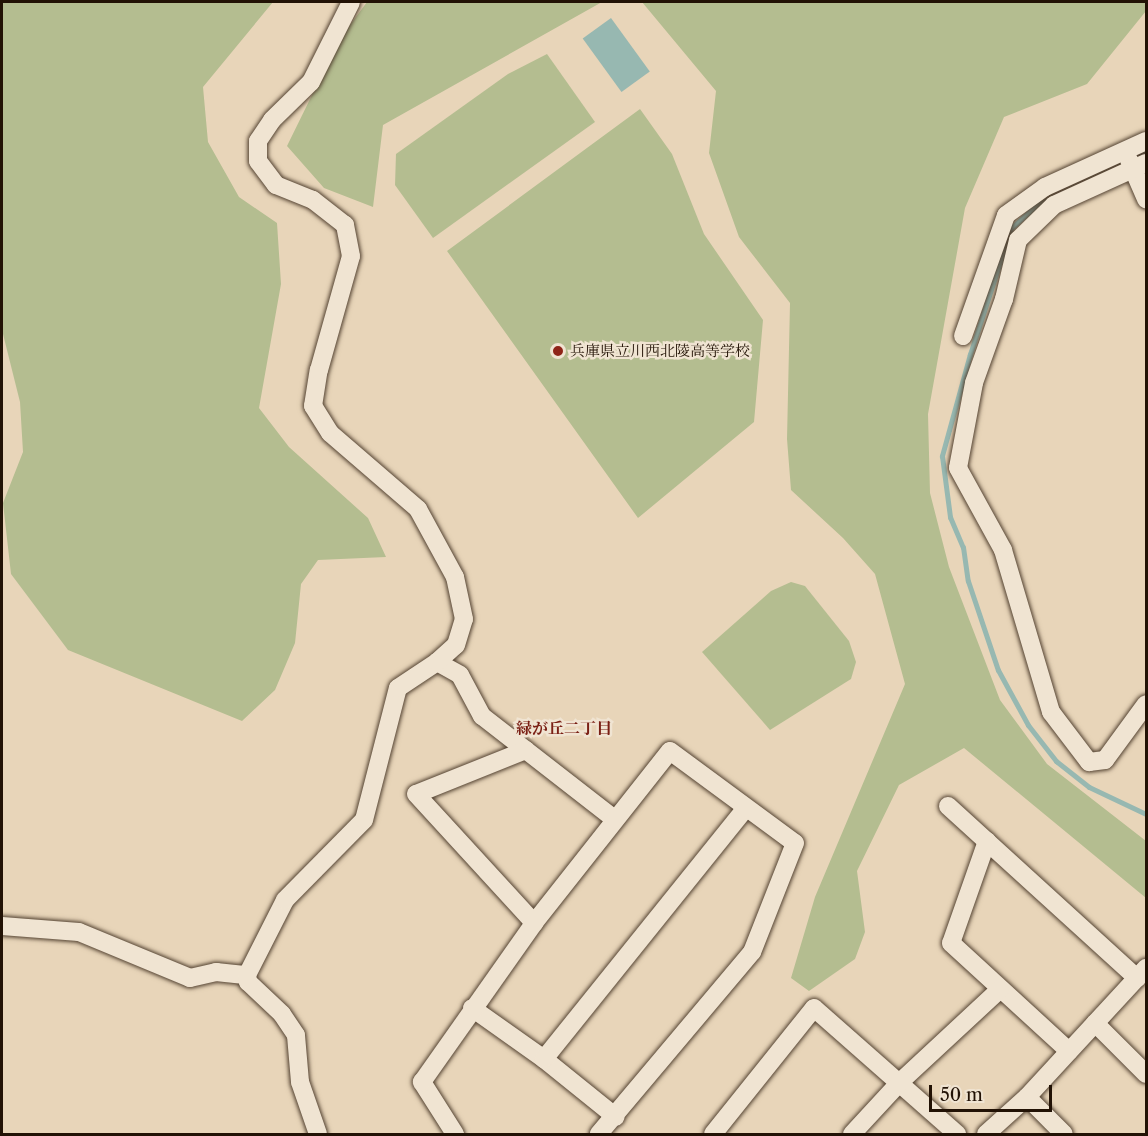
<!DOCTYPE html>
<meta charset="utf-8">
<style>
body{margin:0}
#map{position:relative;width:1148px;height:1136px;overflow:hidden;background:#e8d5b9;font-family:"Libre Caslon Text","Noto Serif JP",serif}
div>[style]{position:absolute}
.green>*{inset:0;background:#b4bd90}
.water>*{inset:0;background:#97b8b1;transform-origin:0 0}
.stream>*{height:5px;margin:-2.5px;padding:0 2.5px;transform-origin:2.5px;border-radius:2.5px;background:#97b8b1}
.roads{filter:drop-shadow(0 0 2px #544332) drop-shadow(0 0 2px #544332)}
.minor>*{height:18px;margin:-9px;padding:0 9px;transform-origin:9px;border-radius:9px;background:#f0e4d2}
.dots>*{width:16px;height:16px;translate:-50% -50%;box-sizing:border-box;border:3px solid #f0e4d2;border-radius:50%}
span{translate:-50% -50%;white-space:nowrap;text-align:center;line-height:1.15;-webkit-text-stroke:5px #f0e4d2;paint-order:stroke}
.poi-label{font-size:15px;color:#221205}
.left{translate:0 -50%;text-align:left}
.neighbourhood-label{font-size:16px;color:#7a1f14;font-weight:700}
.frame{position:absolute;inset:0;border:3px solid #221205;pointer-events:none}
.scale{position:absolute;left:929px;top:1085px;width:123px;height:27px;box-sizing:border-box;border:3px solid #221205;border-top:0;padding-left:8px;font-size:18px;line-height:21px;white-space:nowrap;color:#221205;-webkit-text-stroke:4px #f0e4d2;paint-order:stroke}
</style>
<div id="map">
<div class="green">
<i style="clip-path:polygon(2px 2px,273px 2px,203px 87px,208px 142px,239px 197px,277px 223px,281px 284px,259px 408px,289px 447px,368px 518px,386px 557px,318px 560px,301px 584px,295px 643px,275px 690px,242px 721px,68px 650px,11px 574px,3px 503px,23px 452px,20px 402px,2px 330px)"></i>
<i style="clip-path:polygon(367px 2px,602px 2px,383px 125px,373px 207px,324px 188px,287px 146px,339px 40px)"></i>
<i style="clip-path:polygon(642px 2px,1146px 2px,1146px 11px,1087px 84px,1004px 117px,965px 208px,928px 414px,930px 493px,949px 567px,1000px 700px,1047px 764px,1146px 841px,1146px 898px,964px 748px,899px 785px,857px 871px,865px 932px,855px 959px,809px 991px,791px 978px,815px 897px,905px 684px,875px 574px,843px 538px,791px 490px,787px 439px,790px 303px,739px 237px,709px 153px,716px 91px)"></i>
<i style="clip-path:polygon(547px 54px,595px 122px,433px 238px,395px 185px,396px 154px,508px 74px)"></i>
<i style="clip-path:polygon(640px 109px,672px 154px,704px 234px,763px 320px,754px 422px,638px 518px,447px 251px)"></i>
<i style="clip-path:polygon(791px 582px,805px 586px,849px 641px,856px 662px,851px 679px,770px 730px,702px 652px,771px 591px)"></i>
</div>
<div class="water">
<i style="left:611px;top:18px;width:66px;height:35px;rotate:54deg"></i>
</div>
<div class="stream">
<i style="left:1132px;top:159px;width:16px;rotate:-30deg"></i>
<i style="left:1051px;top:198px;width:13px;rotate:157deg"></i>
<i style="left:1039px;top:203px;width:38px;rotate:138deg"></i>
<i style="left:1011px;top:228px;width:133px;rotate:108deg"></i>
<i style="left:970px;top:354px;width:106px;rotate:105.4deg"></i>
<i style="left:942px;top:456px;width:62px;rotate:82.5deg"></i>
<i style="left:950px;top:517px;width:33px;rotate:67deg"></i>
<i style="left:963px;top:547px;width:34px;rotate:82deg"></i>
<i style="left:968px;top:581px;width:94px;rotate:71.4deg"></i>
<i style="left:998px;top:670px;width:63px;rotate:61.4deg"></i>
<i style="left:1028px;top:725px;width:46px;rotate:52.1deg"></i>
<i style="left:1056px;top:761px;width:42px;rotate:38.2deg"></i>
<i style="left:1089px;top:787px;width:63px;rotate:25.3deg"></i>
</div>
<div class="roads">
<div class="minor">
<i style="left:1129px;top:160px;width:43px;rotate:66.4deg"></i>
<i style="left:1146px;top:163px;width:101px;rotate:155.5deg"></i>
<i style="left:1054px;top:205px;width:50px;rotate:135.8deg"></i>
<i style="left:1018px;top:240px;width:61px;rotate:103.3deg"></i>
<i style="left:1004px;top:299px;width:89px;rotate:109.7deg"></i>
<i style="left:974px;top:383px;width:86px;rotate:100.7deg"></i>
<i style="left:958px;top:468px;width:94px;rotate:61.2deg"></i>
<i style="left:1003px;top:550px;width:169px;rotate:73.5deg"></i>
<i style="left:1051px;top:712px;width:63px;rotate:52.8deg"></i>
<i style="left:1089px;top:762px;width:16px;rotate:-7deg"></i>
<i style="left:1105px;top:760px;width:69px;rotate:-53.8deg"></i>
<i style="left:963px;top:336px;width:128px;rotate:-70.4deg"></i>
<i style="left:1006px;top:215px;width:48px;rotate:-35.7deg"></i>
<i style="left:1045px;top:187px;width:111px;rotate:-24.5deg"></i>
<i style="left:437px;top:662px;width:26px;rotate:29deg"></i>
<i style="left:460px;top:675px;width:47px;rotate:61.8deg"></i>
<i style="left:482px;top:716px;width:166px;rotate:37.9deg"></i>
<i style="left:526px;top:750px;width:118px;rotate:158.2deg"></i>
<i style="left:416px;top:794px;width:175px;rotate:47.5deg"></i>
<i style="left:948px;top:806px;width:256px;rotate:42.3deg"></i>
<i style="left:987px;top:841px;width:108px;rotate:109.4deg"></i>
<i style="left:951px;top:943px;width:160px;rotate:42.5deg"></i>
<i style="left:2px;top:926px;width:77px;rotate:4.5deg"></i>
<i style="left:79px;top:932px;width:120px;rotate:22.5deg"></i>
<i style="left:190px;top:978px;width:27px;rotate:-13deg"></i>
<i style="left:216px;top:972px;width:31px;rotate:6deg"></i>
<i style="left:472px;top:1008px;width:88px;rotate:35.3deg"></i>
<i style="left:544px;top:1059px;width:92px;rotate:38.9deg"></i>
<i style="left:1095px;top:1023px;width:72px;rotate:45deg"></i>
<i style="left:544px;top:1059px;width:322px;rotate:-51.2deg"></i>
<i style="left:1027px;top:1097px;width:52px;rotate:45deg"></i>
<i style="left:318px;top:1134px;width:55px;rotate:-109.1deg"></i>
<i style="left:300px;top:1082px;width:47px;rotate:-94.9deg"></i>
<i style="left:296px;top:1035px;width:25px;rotate:-124deg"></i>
<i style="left:282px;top:1014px;width:47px;rotate:-136.7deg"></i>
<i style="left:248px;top:982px;width:7px;rotate:-98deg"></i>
<i style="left:247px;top:975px;width:84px;rotate:-63.1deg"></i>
<i style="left:285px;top:900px;width:112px;rotate:-45.4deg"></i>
<i style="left:364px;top:820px;width:136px;rotate:-75.6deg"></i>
<i style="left:398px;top:688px;width:47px;rotate:-33.7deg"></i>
<i style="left:437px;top:662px;width:25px;rotate:-42deg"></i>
<i style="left:456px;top:645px;width:27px;rotate:-73deg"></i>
<i style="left:464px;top:619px;width:43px;rotate:-102.1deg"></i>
<i style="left:455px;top:577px;width:77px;rotate:-118.6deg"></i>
<i style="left:418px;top:509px;width:116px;rotate:-139.2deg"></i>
<i style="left:330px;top:433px;width:32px;rotate:-122deg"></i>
<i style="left:313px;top:406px;width:36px;rotate:-81deg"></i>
<i style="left:319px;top:370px;width:118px;rotate:-74.3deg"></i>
<i style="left:351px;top:256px;width:32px;rotate:-101deg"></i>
<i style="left:345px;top:225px;width:41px;rotate:-142deg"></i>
<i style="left:313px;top:200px;width:40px;rotate:-158deg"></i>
<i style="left:276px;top:185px;width:30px;rotate:-127deg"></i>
<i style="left:258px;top:161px;width:20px;rotate:-90deg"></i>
<i style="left:258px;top:141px;width:25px;rotate:-56deg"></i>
<i style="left:272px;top:120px;width:54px;rotate:-44.3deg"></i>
<i style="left:311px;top:82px;width:89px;rotate:-63.4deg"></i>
<i style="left:455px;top:1134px;width:62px;rotate:-122.4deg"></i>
<i style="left:422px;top:1082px;width:194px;rotate:-54.8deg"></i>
<i style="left:534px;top:923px;width:219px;rotate:-51.7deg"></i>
<i style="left:670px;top:751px;width:155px;rotate:36.4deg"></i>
<i style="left:795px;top:843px;width:117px;rotate:111.5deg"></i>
<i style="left:752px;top:952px;width:238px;rotate:130.1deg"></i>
<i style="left:713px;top:1134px;width:161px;rotate:-51.3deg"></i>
<i style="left:814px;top:1008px;width:191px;rotate:41.4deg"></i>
<i style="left:852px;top:1134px;width:69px;rotate:-47.3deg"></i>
<i style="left:899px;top:1083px;width:138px;rotate:-42.9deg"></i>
<i style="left:986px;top:1134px;width:55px;rotate:-42.1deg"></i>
<i style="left:1027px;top:1097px;width:176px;rotate:-47.3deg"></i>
</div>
</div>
<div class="dots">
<i style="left:558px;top:351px;background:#8f2418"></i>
</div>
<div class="poi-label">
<span class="left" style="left:570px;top:351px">兵庫県立川西北陵高等学校</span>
</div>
<div class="neighbourhood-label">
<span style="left:564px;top:728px">緑が丘二丁目</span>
</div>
<div class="frame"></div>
<div class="scale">50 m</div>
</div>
